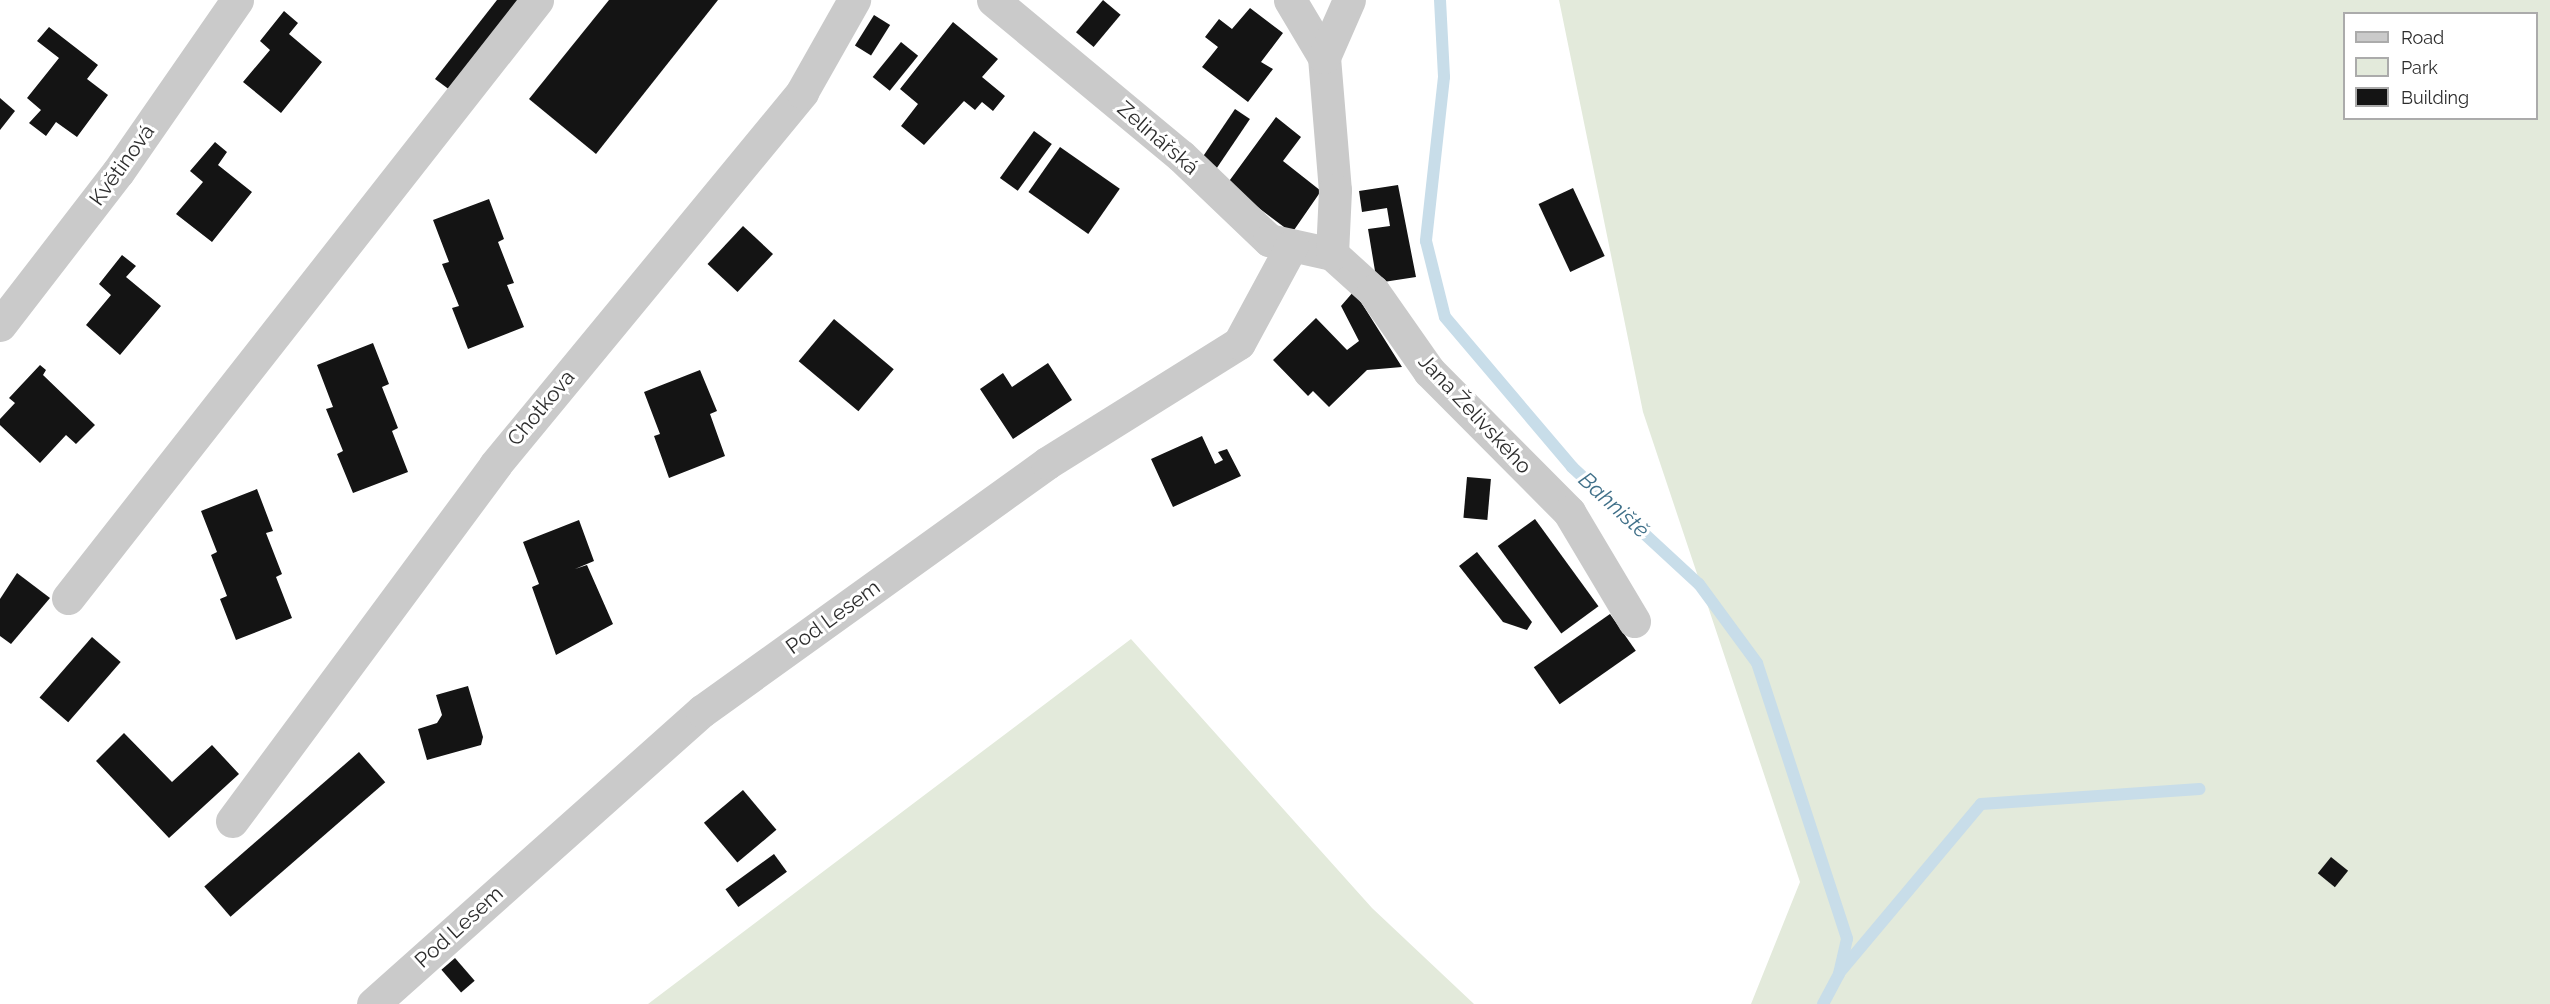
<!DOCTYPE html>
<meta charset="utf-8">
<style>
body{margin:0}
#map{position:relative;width:2550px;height:1004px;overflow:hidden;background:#fff;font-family:Raleway,sans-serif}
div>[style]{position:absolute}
.green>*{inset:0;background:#e3eadb}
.stream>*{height:12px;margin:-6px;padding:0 6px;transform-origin:6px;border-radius:6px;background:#c8dde9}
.building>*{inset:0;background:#141414;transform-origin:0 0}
.street>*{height:33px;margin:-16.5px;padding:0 16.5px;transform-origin:16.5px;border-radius:16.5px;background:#cacaca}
span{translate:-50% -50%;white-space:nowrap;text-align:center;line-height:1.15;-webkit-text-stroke:6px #fff;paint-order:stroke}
.street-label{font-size:21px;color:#2d2d2d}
.water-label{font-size:22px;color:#407089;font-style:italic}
.legend{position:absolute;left:2343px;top:12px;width:195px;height:108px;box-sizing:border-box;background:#fff;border:2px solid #ababab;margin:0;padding:8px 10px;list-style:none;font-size:18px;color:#2d2d2d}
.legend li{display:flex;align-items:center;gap:12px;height:30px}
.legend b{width:30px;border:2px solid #ababab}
</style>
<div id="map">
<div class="green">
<i style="clip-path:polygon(evenodd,1559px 0,2550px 0,2550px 1004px,1751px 1004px,1800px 882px,1643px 412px,1559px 0,2344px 14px,2536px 14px,2536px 118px,2344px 118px,2344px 14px)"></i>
<i style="clip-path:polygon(1131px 639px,1372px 908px,1474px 1004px,648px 1004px)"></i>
</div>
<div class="stream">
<i style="left:1440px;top:0;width:77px;rotate:87deg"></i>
<i style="left:1444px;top:77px;width:165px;rotate:96.3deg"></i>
<i style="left:1426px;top:241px;width:78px;rotate:76deg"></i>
<i style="left:1445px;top:317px;width:197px;rotate:49.7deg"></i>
<i style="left:1572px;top:467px;width:173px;rotate:42.7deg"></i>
<i style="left:1699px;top:584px;width:98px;rotate:53.7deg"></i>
<i style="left:1757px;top:663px;width:290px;rotate:71.9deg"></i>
<i style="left:1847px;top:939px;width:36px;rotate:103deg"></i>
<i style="left:1839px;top:974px;width:34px;rotate:118deg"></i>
<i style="left:1840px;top:972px;width:219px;rotate:-50deg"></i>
<i style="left:1981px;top:804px;width:219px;rotate:-3.9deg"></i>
</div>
<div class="building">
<i style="clip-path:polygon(497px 0,528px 0,454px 93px,435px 79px)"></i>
<i style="clip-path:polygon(609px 0,718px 0,596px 154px,529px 99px)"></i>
<i style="left:1103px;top:0;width:23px;height:42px;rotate:40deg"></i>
<i style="clip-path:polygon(1250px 8px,1283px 33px,1261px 62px,1273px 69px,1248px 102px,1202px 67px,1218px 47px,1205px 37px,1219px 19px,1232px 29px)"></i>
<i style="clip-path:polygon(284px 11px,298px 23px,289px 34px,322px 62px,281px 113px,243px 82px,270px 50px,260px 41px)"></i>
<i style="left:874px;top:15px;width:19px;height:36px;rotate:32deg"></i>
<i style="clip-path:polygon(953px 22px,998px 59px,982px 77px,1005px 96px,993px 111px,982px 102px,975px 110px,964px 101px,924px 145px,901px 126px,918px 104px,900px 89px)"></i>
<i style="clip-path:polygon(49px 27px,98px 65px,87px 79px,108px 95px,77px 137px,56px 122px,46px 136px,29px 123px,41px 110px,27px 98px,59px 58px,37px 41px)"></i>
<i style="left:901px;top:42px;width:22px;height:45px;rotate:39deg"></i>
<i style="clip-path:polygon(0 98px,15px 111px,0 130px)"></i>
<i style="left:1235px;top:109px;width:18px;height:67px;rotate:34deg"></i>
<i style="clip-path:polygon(1276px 117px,1301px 137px,1283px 161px,1321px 191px,1292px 233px,1227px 184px)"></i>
<i style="left:1034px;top:131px;width:22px;height:58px;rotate:36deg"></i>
<i style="clip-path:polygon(215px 142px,227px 152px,218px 165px,252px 192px,212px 242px,176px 214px,203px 182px,190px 171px)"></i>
<i style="left:1060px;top:147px;width:73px;height:55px;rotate:35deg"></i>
<i style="clip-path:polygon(1398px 185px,1416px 277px,1377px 283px,1368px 229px,1390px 226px,1387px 208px,1362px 212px,1359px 191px)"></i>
<i style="left:1573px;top:188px;width:75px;height:38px;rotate:65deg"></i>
<i style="clip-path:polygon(489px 199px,504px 239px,498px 242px,514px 283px,507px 285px,524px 327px,468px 349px,452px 308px,459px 306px,442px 264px,449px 262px,433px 220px)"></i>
<i style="left:743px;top:226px;width:41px;height:52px;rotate:43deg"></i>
<i style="clip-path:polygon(122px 255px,136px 266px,126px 277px,161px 306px,120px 355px,86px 325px,111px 295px,99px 284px)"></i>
<i style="clip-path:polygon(1354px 291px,1402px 367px,1367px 370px,1329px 407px,1313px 391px,1308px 396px,1273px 360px,1316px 318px,1347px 350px,1359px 341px,1341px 306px)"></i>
<i style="left:834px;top:319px;width:78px;height:55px;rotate:40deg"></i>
<i style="clip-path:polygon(373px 343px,389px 384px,382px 387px,398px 428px,392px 431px,408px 472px,353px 493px,337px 454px,343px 451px,326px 409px,333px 407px,317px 365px)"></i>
<i style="clip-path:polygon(1048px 363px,1072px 400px,1013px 439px,980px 389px,1003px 373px,1012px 387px)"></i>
<i style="clip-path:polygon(40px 365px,46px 370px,43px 375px,95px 425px,76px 444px,66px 435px,40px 463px,0 425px,0 419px,15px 403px,9px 398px)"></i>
<i style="clip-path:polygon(700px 370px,717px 411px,710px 414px,725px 456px,669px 478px,654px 436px,660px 434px,644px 392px)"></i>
<i style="clip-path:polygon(1202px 436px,1215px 464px,1223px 460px,1218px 452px,1227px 449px,1241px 476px,1173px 507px,1151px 459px)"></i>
<i style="left:1467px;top:477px;width:24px;height:41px;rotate:5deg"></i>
<i style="clip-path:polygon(257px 489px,273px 531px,266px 533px,282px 574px,276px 577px,292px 618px,236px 640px,220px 599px,227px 596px,211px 555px,217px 552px,201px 511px)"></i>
<i style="left:1535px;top:519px;width:108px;height:46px;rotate:54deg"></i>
<i style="clip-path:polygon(579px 520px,594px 561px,575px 569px,587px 565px,613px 624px,556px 655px,532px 587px,539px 584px,523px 542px)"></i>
<i style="clip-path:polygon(1477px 552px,1532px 622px,1527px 630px,1503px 622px,1459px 566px)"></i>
<i style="clip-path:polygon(17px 573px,50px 598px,11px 644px,0 636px,0 599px)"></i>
<i style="left:1610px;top:614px;width:45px;height:93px;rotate:55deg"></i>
<i style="left:92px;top:637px;width:38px;height:80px;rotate:41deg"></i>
<i style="clip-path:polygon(468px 686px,483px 737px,481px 745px,427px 760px,418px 729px,437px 723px,442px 715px,436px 695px)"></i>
<i style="clip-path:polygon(124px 733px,172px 782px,212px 745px,239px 774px,169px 838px,96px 761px)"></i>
<i style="left:359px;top:752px;width:40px;height:205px;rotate:49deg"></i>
<i style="left:743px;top:790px;width:52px;height:51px;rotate:50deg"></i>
<i style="left:774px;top:854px;width:22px;height:60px;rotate:54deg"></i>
<i style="left:2331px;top:857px;width:22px;height:21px;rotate:39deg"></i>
<i style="left:455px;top:958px;width:30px;height:18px;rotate:49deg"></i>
</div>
<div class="street">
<i style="left:993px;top:0;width:244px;rotate:39.7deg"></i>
<i style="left:1181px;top:156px;width:122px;rotate:43.7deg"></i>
<i style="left:1269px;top:240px;width:65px;rotate:12.5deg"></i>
<i style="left:1332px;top:254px;width:55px;rotate:42.1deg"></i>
<i style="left:1373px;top:291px;width:98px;rotate:55deg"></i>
<i style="left:1429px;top:371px;width:199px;rotate:45.2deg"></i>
<i style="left:1569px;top:512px;width:127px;rotate:59.2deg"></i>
<i style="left:1290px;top:0;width:66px;rotate:59.2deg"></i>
<i style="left:1324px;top:57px;width:133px;rotate:85.3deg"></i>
<i style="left:1335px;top:190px;width:64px;rotate:92.7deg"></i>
<i style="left:1324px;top:57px;width:62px;rotate:-66.3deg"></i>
<i style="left:0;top:325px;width:193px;rotate:-52.4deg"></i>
<i style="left:118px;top:172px;width:209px;rotate:-55.3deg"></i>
<i style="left:68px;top:598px;width:760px;rotate:-51.89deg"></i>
<i style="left:232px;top:821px;width:443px;rotate:-53.5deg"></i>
<i style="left:495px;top:465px;width:483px;rotate:-50.5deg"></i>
<i style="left:802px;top:92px;width:106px;rotate:-60.5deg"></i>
<i style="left:373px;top:1004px;width:441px;rotate:-41.7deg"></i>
<i style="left:702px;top:711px;width:425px;rotate:-35.7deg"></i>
<i style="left:1047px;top:463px;width:226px;rotate:-32deg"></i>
<i style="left:1239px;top:343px;width:111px;rotate:-61.6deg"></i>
</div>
<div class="street-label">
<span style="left:1158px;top:138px;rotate:41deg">Zelinářská</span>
<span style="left:122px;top:165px;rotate:-54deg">Květinová</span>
<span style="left:541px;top:408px;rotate:-50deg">Chotkova</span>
<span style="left:1475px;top:414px;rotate:47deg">Jana Želivského</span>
<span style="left:833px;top:617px;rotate:-36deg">Pod Lesem</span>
<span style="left:459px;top:927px;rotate:-42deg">Pod Lesem</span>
</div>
<div class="water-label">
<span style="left:1614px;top:505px;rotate:42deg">Bahniště</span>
</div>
<ul class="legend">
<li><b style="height:8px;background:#cacaca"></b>Road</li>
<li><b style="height:16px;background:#e3eadb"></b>Park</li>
<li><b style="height:16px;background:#141414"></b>Building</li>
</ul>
</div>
